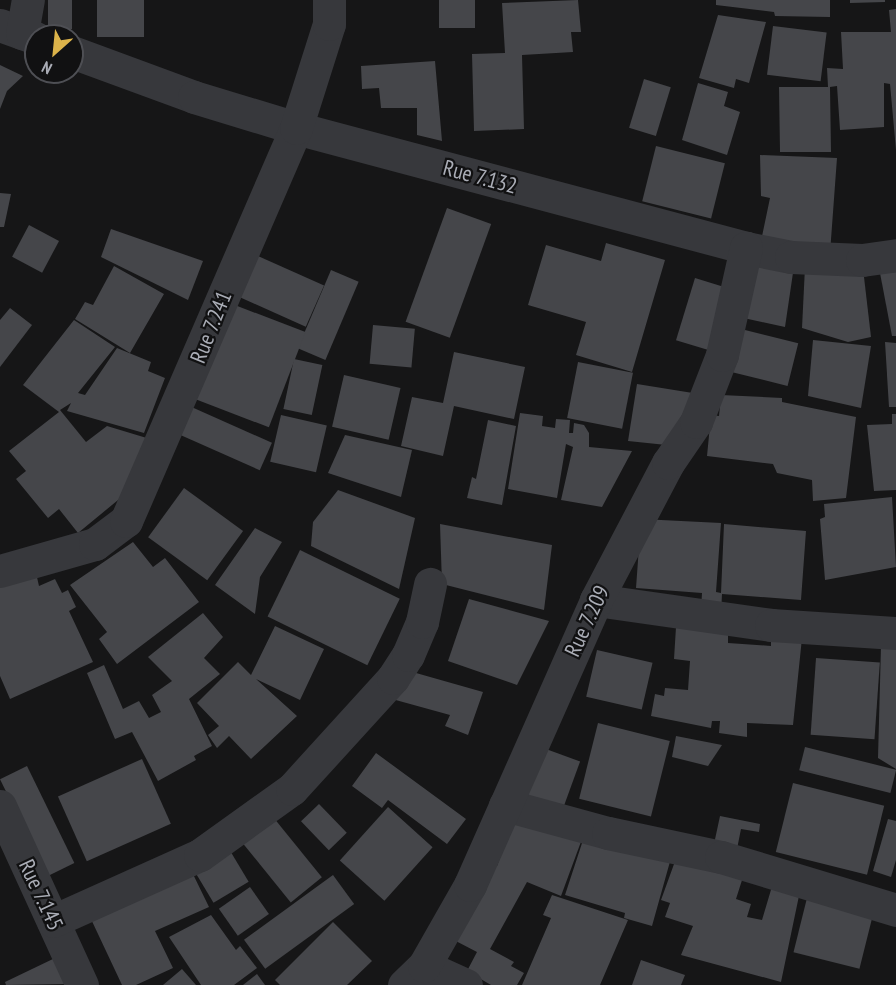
<!DOCTYPE html>
<style>
body{margin:0}
#map{position:relative;width:896px;height:985px;overflow:hidden;background:#161617;font-family:"PT Sans Narrow",sans-serif}
div>[style]{position:absolute}
.building>*{inset:0;background:#45464a;transform-origin:0 0}
.street>*{height:33px;margin:-16.5px;padding:0 16.5px;transform-origin:16.5px;border-radius:16.5px;background:#37383c}
span{translate:-50% -50%;white-space:nowrap;text-align:center;line-height:1.15;-webkit-text-stroke:4.5px #111112;paint-order:stroke}
.street-label{font-size:22px;color:#aaadb6}
.north{position:absolute;left:24px;top:24px;width:60px;height:60px;box-sizing:border-box;background:#111112;border:2px solid #4e4f54;border-radius:50%;rotate:207deg;font-size:16px;font-weight:700;line-height:24px;text-align:center;color:#aaadb6}
.north::after{content:'';display:block;margin:auto;width:21px;height:27px;background:#dcb34a;clip-path:polygon(50% 0,100% 100%,50% 72%,0 100%)}
</style>
<div id="map">
<div class="building">
<i style="left:48px;top:0;width:24px;height:29px"></i>
<i style="left:97px;top:0;width:47px;height:37px"></i>
<i style="left:439px;top:0;width:36px;height:28px"></i>
<i style="clip-path:polygon(578px 0,581px 32px,571px 32px,573px 52px,522px 55px,524px 129px,474px 131px,472px 54px,505px 53px,502px 3px)"></i>
<i style="clip-path:polygon(716px 0,830px 0,830px 17px,775px 16px,774px 12px,716px 5px)"></i>
<i style="clip-path:polygon(850px 0,885px 0,885px 2px,850px 3px)"></i>
<i style="clip-path:polygon(896px 9px,896px 150px,890px 84px,884px 83px,884px 127px,840px 130px,837px 86px,830px 87px,831px 152px,780px 152px,779px 87px,828px 87px,827px 68px,843px 69px,841px 32px,891px 32px,889px 10px)"></i>
<i style="clip-path:polygon(718px 15px,766px 22px,749px 83px,736px 79px,734px 88px,699px 78px)"></i>
<i style="left:773px;top:26px;width:54px;height:49px;rotate:7deg"></i>
<i style="clip-path:polygon(435px 61px,442px 141px,417px 135px,417px 108px,381px 108px,379px 88px,362px 89px,361px 66px)"></i>
<i style="clip-path:polygon(0 65px,23px 76px,7px 91px,0 109px)"></i>
<i style="left:644px;top:79px;width:28px;height:51px;rotate:17deg"></i>
<i style="clip-path:polygon(698px 83px,728px 92px,724px 106px,740px 112px,727px 155px,682px 140px)"></i>
<i style="left:656px;top:146px;width:71px;height:57px;rotate:14deg"></i>
<i style="clip-path:polygon(760px 155px,837px 158px,830px 253px,761px 241px,770px 198px,761px 196px)"></i>
<i style="clip-path:polygon(0 193px,11px 194px,4px 227px,0 227px)"></i>
<i style="left:447px;top:208px;width:47px;height:121px;rotate:20deg"></i>
<i style="left:29px;top:225px;width:34px;height:36px;rotate:28deg"></i>
<i style="clip-path:polygon(111px 229px,203px 261px,188px 300px,101px 257px)"></i>
<i style="clip-path:polygon(606px 243px,665px 260px,632px 372px,576px 355px,586px 322px,528px 305px,546px 245px,601px 261px)"></i>
<i style="left:251px;top:253px;width:80px;height:45px;rotate:24deg"></i>
<i style="clip-path:polygon(114px 266px,164px 294px,130px 353px,75px 319px,85px 302px,93px 305px)"></i>
<i style="clip-path:polygon(752px 266px,794px 266px,785px 327px,739px 317px)"></i>
<i style="clip-path:polygon(805px 267px,864px 277px,871px 337px,848px 342px,802px 328px)"></i>
<i style="left:331px;top:270px;width:30px;height:85px;rotate:23deg"></i>
<i style="clip-path:polygon(896px 272px,896px 336px,892px 336px,880px 273px)"></i>
<i style="left:695px;top:278px;width:39px;height:65px;rotate:17deg"></i>
<i style="left:227px;top:302px;width:84px;height:102px;rotate:21deg"></i>
<i style="clip-path:polygon(10px 308px,32px 325px,0 367px,0 320px)"></i>
<i style="clip-path:polygon(74px 320px,115px 347px,78px 393px,85px 395px,117px 348px,151px 362px,148px 371px,165px 378px,144px 433px,67px 411px,71px 403px,60px 410px,86px 442px,107px 426px,150px 439px,129px 491px,78px 533px,59px 509px,48px 518px,16px 479px,26px 471px,9px 451px,59px 412px,23px 385px)"></i>
<i style="left:373px;top:325px;width:42px;height:39px;rotate:5deg"></i>
<i style="left:741px;top:329px;width:59px;height:44px;rotate:14deg"></i>
<i style="clip-path:polygon(813px 340px,871px 346px,861px 408px,808px 396px)"></i>
<i style="clip-path:polygon(885px 342px,896px 343px,896px 407px,889px 407px)"></i>
<i style="clip-path:polygon(454px 352px,525px 367px,514px 419px,454px 406px,443px 456px,401px 446px,412px 397px,443px 403px)"></i>
<i style="left:294px;top:359px;width:29px;height:51px;rotate:12deg"></i>
<i style="left:578px;top:362px;width:56px;height:57px;rotate:11deg"></i>
<i style="left:344px;top:375px;width:58px;height:53px;rotate:13deg"></i>
<i style="clip-path:polygon(637px 384px,699px 394px,676px 446px,628px 441px)"></i>
<i style="clip-path:polygon(721px 395px,782px 398px,782px 402px,856px 417px,846px 498px,813px 501px,812px 480px,777px 473px,773px 464px,707px 456px,711px 415px,719px 416px)"></i>
<i style="left:187px;top:405px;width:93px;height:30px;rotate:24deg"></i>
<i style="clip-path:polygon(520px 413px,543px 416px,542px 426px,555px 428px,556px 419px,570px 420px,569px 433px,573px 433px,574px 423px,584px 425px,589px 433px,589px 447px,632px 451px,602px 507px,561px 500px,573px 447px,566px 444px,557px 498px,508px 489px)"></i>
<i style="clip-path:polygon(892px 414px,896px 414px,896px 490px,874px 491px,867px 425px,892px 424px)"></i>
<i style="left:281px;top:415px;width:47px;height:48px;rotate:13deg"></i>
<i style="clip-path:polygon(488px 420px,516px 426px,502px 505px,467px 498px,472px 477px,476px 479px)"></i>
<i style="clip-path:polygon(345px 435px,412px 450px,401px 497px,328px 473px)"></i>
<i style="left:184px;top:488px;width:73px;height:61px;rotate:36deg"></i>
<i style="clip-path:polygon(338px 490px,415px 518px,399px 589px,311px 546px,313px 522px)"></i>
<i style="clip-path:polygon(892px 497px,896px 567px,825px 580px,820px 519px,825px 517px,824px 504px)"></i>
<i style="clip-path:polygon(641px 519px,721px 523px,716px 592px,721px 593px,724px 524px,806px 531px,801px 600px,722px 594px,721px 614px,701px 610px,702px 593px,636px 588px)"></i>
<i style="clip-path:polygon(440px 524px,552px 545px,544px 610px,442px 584px)"></i>
<i style="clip-path:polygon(255px 528px,282px 542px,260px 577px,255px 614px,215px 585px)"></i>
<i style="clip-path:polygon(133px 542px,153px 567px,165px 558px,199px 602px,117px 664px,99px 639px,107px 632px,70px 585px)"></i>
<i style="left:300px;top:550px;width:111px;height:74px;rotate:26deg"></i>
<i style="clip-path:polygon(36px 573px,39px 586px,55px 579px,62px 593px,68px 590px,76px 607px,69px 611px,93px 662px,10px 699px,0 676px,0 582px)"></i>
<i style="clip-path:polygon(469px 599px,549px 621px,517px 685px,448px 661px)"></i>
<i style="clip-path:polygon(203px 613px,223px 637px,204px 658px,220px 674px,189px 699px,212px 746px,194px 756px,196px 760px,158px 781px,132px 732px,115px 739px,87px 673px,104px 665px,123px 709px,139px 701px,149px 718px,161px 712px,152px 695px,172px 681px,148px 657px)"></i>
<i style="clip-path:polygon(275px 626px,324px 649px,300px 700px,256px 679px,297px 716px,251px 759px,229px 736px,217px 748px,208px 735px,219px 726px,197px 703px,238px 662px,251px 675px)"></i>
<i style="clip-path:polygon(676px 627px,728px 630px,728px 643px,771px 646px,771px 636px,802px 638px,793px 725px,747px 723px,747px 737px,719px 733px,720px 721px,712px 721px,711px 728px,651px 716px,655px 694px,664px 696px,665px 688px,688px 690px,690px 661px,674px 659px)"></i>
<i style="clip-path:polygon(881px 646px,896px 648px,896px 769px,878px 758px)"></i>
<i style="left:597px;top:650px;width:57px;height:48px;rotate:13deg"></i>
<i style="left:816px;top:658px;width:64px;height:77px;rotate:4deg"></i>
<i style="clip-path:polygon(409px 671px,483px 692px,468px 735px,445px 726px,450px 715px,392px 699px)"></i>
<i style="left:598px;top:723px;width:74px;height:78px;rotate:14deg"></i>
<i style="clip-path:polygon(676px 736px,722px 745px,708px 766px,672px 757px)"></i>
<i style="left:535px;top:745px;width:48px;height:54px;rotate:20deg"></i>
<i style="left:805px;top:747px;width:94px;height:24px;rotate:14deg"></i>
<i style="clip-path:polygon(376px 753px,466px 819px,447px 844px,388px 800px,382px 808px,352px 786px)"></i>
<i style="left:142px;top:759px;width:71px;height:92px;rotate:66deg"></i>
<i style="left:27px;top:766px;width:108px;height:30px;rotate:64deg"></i>
<i style="left:793px;top:783px;width:94px;height:71px;rotate:14deg"></i>
<i style="left:319px;top:804px;width:40px;height:25px;rotate:46deg"></i>
<i style="left:388px;top:807px;width:60px;height:72px;rotate:42deg"></i>
<i style="left:269px;top:812px;width:84px;height:40px;rotate:51deg"></i>
<i style="clip-path:polygon(720px 816px,760px 824px,759px 832px,741px 829px,737px 849px,714px 844px)"></i>
<i style="clip-path:polygon(514px 819px,582px 839px,561px 896px,527px 882px,490px 949px,514px 962px,511px 966px,524px 973px,517px 985px,491px 985px,467px 971px,477px 952px,450px 938px,491px 862px,497px 866px)"></i>
<i style="clip-path:polygon(888px 819px,896px 821px,896px 860px,891px 877px,873px 871px)"></i>
<i style="clip-path:polygon(584px 837px,671px 858px,652px 926px,624px 918px,625px 913px,565px 895px)"></i>
<i style="left:226px;top:844px;width:44px;height:41px;rotate:59deg"></i>
<i style="clip-path:polygon(678px 853px,743px 877px,736px 899px,751px 904px,747px 917px,762px 920px,773px 883px,800px 891px,781px 982px,681px 955px,693px 926px,665px 917px,670px 903px,661px 900px)"></i>
<i style="clip-path:polygon(191px 870px,209px 907px,155px 931px,173px 968px,136px 985px,122px 985px,90px 917px)"></i>
<i style="left:333px;top:875px;width:36px;height:110px;rotate:54deg"></i>
<i style="left:250px;top:887px;width:33px;height:38px;rotate:55deg"></i>
<i style="left:808px;top:894px;width:68px;height:60px;rotate:14deg"></i>
<i style="clip-path:polygon(552px 895px,628px 920px,600px 985px,522px 985px,551px 918px,543px 915px)"></i>
<i style="clip-path:polygon(211px 915px,236px 950px,240px 946px,257px 968px,234px 985px,201px 985px,169px 937px)"></i>
<i style="clip-path:polygon(333px 922px,372px 961px,347px 985px,280px 985px,275px 980px)"></i>
<i style="clip-path:polygon(55px 958px,66px 984px,6px 985px,5px 982px)"></i>
<i style="clip-path:polygon(641px 960px,685px 975px,681px 985px,632px 985px)"></i>
<i style="clip-path:polygon(182px 969px,196px 985px,163px 985px)"></i>
<i style="clip-path:polygon(257px 974px,265px 985px,243px 985px)"></i>
</div>
<div class="street">
<i style="left:0;top:25px;width:38px;rotate:20deg"></i>
<i style="left:22px;top:33px;width:34px;rotate:-80deg"></i>
<i style="left:72px;top:52px;width:130px;rotate:20.2deg"></i>
<i style="left:194px;top:97px;width:107px;rotate:16.9deg"></i>
<i style="left:296px;top:128px;width:466px;rotate:14.9deg"></i>
<i style="left:746px;top:248px;width:46px;rotate:11.3deg"></i>
<i style="left:791px;top:257px;width:71px;rotate:2.4deg"></i>
<i style="left:862px;top:260px;width:34px;rotate:-8deg"></i>
<i style="left:0;top:571px;width:99px;rotate:-15.9deg"></i>
<i style="left:95px;top:544px;width:39px;rotate:-37deg"></i>
<i style="left:126px;top:521px;width:428px;rotate:-66.6deg"></i>
<i style="left:296px;top:128px;width:109px;rotate:-72.4deg"></i>
<i style="left:329px;top:24px;width:24px;rotate:-90deg"></i>
<i style="left:596px;top:600px;width:177px;rotate:8.1deg"></i>
<i style="left:771px;top:625px;width:125px;rotate:3.7deg"></i>
<i style="left:505px;top:805px;width:107px;rotate:15.2deg"></i>
<i style="left:608px;top:833px;width:116px;rotate:12deg"></i>
<i style="left:721px;top:857px;width:183px;rotate:16.8deg"></i>
<i style="left:0;top:806px;width:197px;rotate:65.4deg"></i>
<i style="left:53px;top:921px;width:161px;rotate:-24.2deg"></i>
<i style="left:200px;top:855px;width:113px;rotate:-35.7deg"></i>
<i style="left:292px;top:789px;width:150px;rotate:-47.7deg"></i>
<i style="left:393px;top:678px;width:27px;rotate:-57deg"></i>
<i style="left:408px;top:655px;width:36px;rotate:-67deg"></i>
<i style="left:422px;top:622px;width:39px;rotate:-78deg"></i>
<i style="left:424px;top:966px;width:46px;rotate:24.3deg"></i>
<i style="left:404px;top:985px;width:28px;rotate:-44deg"></i>
<i style="left:424px;top:966px;width:93px;rotate:-60.4deg"></i>
<i style="left:470px;top:885px;width:312px;rotate:-66.1deg"></i>
<i style="left:596px;top:600px;width:155px;rotate:-62.3deg"></i>
<i style="left:668px;top:463px;width:50px;rotate:-55.7deg"></i>
<i style="left:696px;top:422px;width:72px;rotate:-68.8deg"></i>
<i style="left:722px;top:355px;width:110px;rotate:-77.4deg"></i>
</div>
<div class="street-label">
<span style="left:480px;top:177px;rotate:15deg">Rue 7.132</span>
<span style="left:211px;top:327px;rotate:-68deg">Rue 7.241</span>
<span style="left:587px;top:621px;rotate:-65deg">Rue 7.209</span>
<span style="left:41px;top:895px;rotate:65deg">Rue 7.145</span>
</div>
<div class="north">N</div>
</div>
